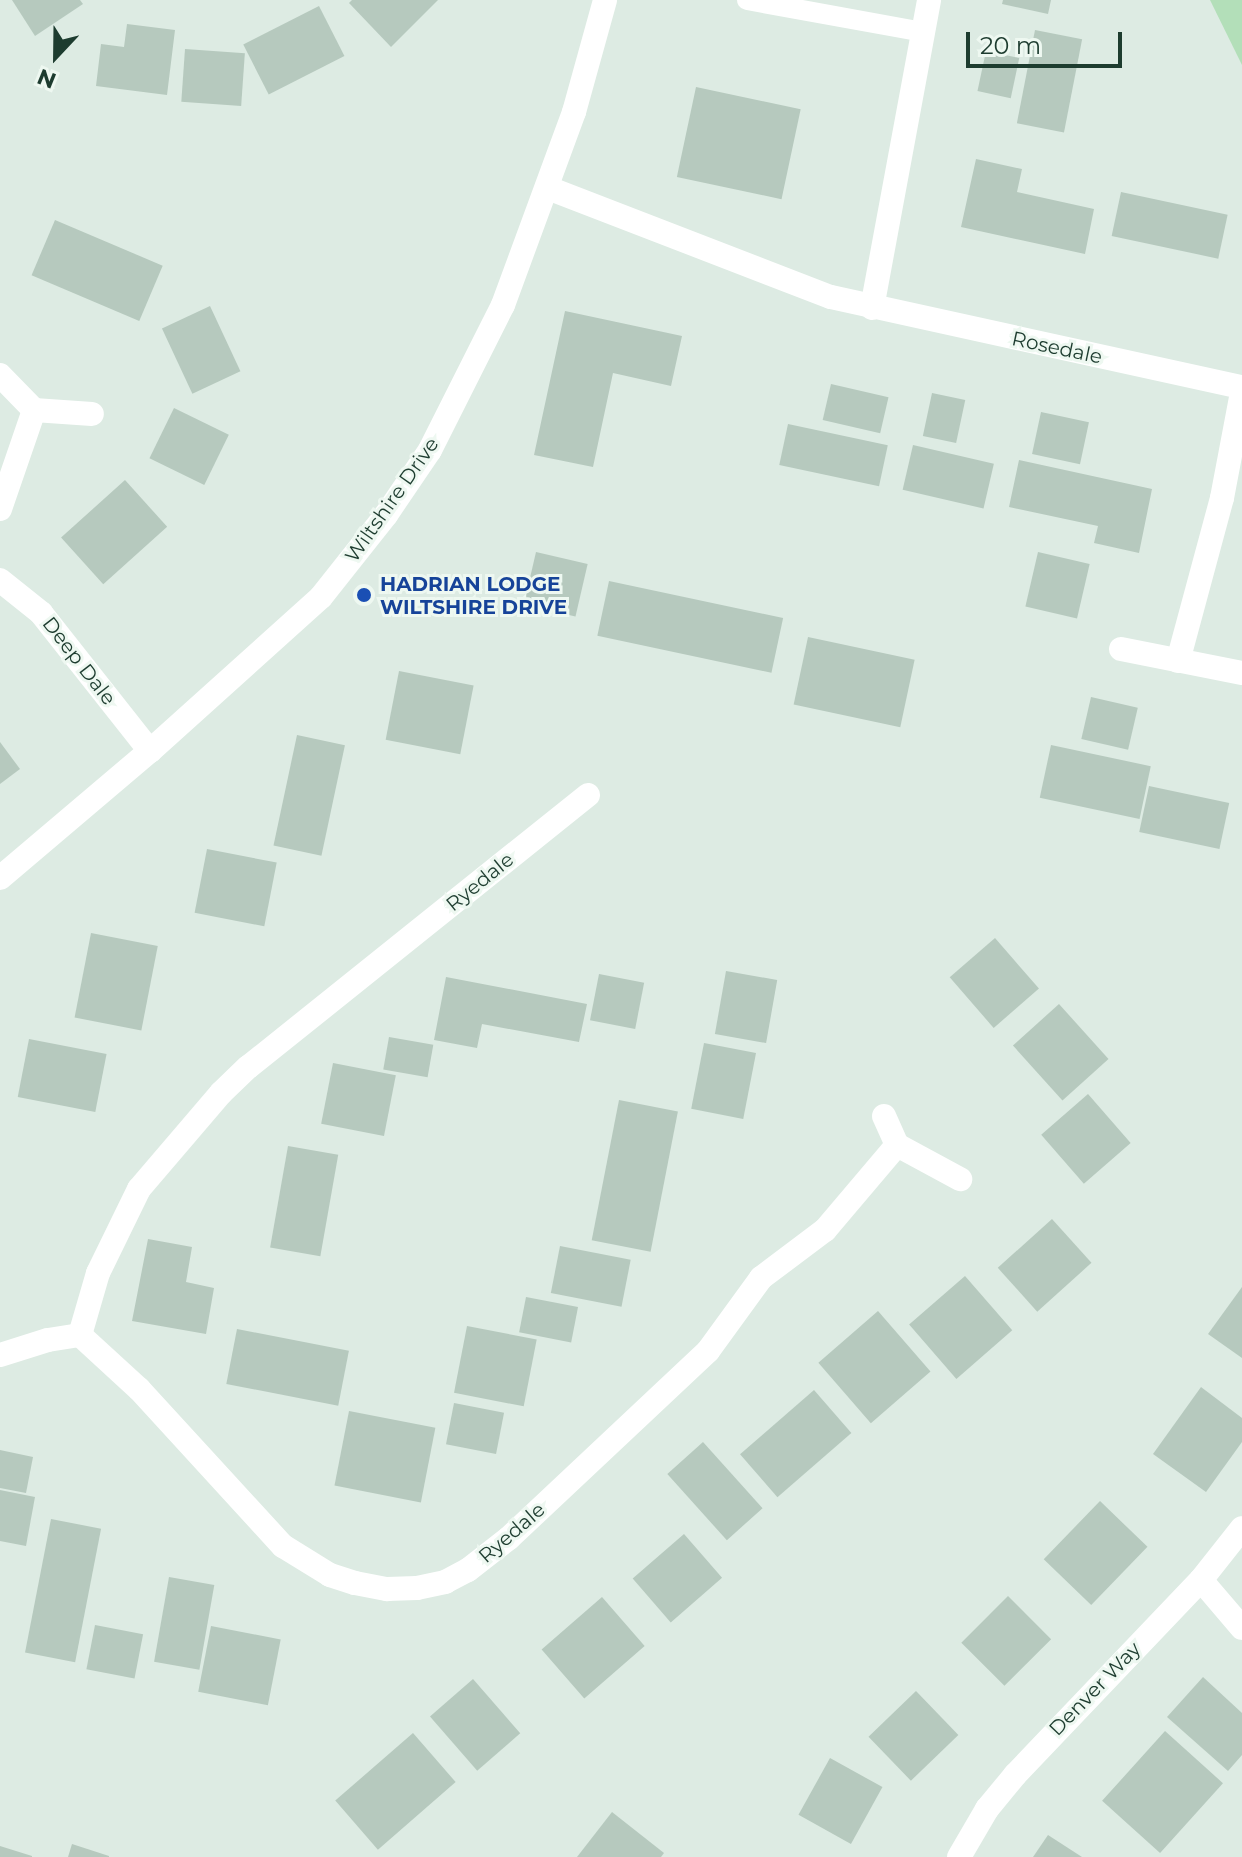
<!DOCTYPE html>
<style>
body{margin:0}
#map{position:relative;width:1242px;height:1857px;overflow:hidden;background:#ddebe3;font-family:Montserrat,sans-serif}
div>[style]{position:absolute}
.green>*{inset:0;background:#b3dfb9}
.building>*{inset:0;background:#b6c9be;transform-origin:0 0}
.service>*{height:20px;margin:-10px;padding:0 10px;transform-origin:10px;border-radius:10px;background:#fff}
.minor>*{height:24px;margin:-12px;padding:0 12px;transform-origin:12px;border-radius:12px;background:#fff}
.tertiary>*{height:24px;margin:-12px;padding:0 12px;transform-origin:12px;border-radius:12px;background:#fff}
.dots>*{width:22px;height:22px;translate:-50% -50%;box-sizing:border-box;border:4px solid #eef8f1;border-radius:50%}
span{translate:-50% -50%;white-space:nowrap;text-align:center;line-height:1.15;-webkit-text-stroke:6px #eef8f1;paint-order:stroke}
.street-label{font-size:20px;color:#1d3c2f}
.transit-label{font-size:20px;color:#164399;font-weight:700}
.left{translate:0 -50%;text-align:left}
.north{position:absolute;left:16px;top:16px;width:80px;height:80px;-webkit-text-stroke:6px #eef8f1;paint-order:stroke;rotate:202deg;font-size:22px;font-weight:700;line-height:32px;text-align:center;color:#1d3c2f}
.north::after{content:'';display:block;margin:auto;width:28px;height:36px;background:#1d3c2f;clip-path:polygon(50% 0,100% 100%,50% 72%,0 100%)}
.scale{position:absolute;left:966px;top:32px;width:156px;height:36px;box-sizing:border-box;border:4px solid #1d3c2f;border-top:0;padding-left:10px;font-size:24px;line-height:28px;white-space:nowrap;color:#1d3c2f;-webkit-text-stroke:6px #eef8f1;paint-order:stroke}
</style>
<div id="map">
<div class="green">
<i style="clip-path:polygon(1210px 0,1242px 0,1242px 65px)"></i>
</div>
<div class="building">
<i style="clip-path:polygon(12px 0,80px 0,83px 4px,35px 36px)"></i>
<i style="clip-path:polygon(352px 0,438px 0,391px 47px,349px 3px)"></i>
<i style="clip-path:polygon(1003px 0,1051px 0,1048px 14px,1002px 4px)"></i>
<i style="left:319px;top:6px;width:56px;height:85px;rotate:63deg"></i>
<i style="clip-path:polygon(127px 24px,175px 30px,167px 95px,96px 86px,101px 44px,124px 47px)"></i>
<i style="left:1035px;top:30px;width:48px;height:95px;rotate:11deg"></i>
<i style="left:185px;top:49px;width:60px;height:53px;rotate:4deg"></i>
<i style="left:986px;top:51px;width:34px;height:41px;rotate:12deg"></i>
<i style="left:696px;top:87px;width:107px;height:92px;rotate:12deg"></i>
<i style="clip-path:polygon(976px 159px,1022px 169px,1017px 192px,1094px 209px,1085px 254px,961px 227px)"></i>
<i style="left:1121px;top:192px;width:109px;height:45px;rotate:12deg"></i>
<i style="left:55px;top:220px;width:117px;height:60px;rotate:23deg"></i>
<i style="left:210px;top:306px;width:72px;height:53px;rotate:65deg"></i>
<i style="clip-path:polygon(565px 311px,682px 336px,671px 386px,613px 373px,593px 467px,534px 455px)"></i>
<i style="left:831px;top:384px;width:59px;height:37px;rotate:13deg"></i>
<i style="left:932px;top:393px;width:34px;height:44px;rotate:12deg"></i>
<i style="left:174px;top:408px;width:61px;height:56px;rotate:26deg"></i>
<i style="left:1041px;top:412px;width:49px;height:43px;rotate:12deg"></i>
<i style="left:788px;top:424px;width:102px;height:42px;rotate:12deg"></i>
<i style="left:913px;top:445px;width:83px;height:46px;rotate:13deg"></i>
<i style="clip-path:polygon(1019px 460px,1152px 489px,1139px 553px,1094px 543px,1098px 526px,1009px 507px)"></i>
<i style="left:125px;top:480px;width:63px;height:86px;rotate:48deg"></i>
<i style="left:536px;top:552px;width:53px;height:54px;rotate:13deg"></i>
<i style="left:1038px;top:552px;width:53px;height:56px;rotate:13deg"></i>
<i style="left:609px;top:581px;width:178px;height:56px;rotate:12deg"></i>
<i style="left:808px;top:637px;width:109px;height:69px;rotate:12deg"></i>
<i style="left:399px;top:671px;width:76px;height:70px;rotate:11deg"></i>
<i style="left:1091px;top:697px;width:48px;height:43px;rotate:13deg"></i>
<i style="left:297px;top:735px;width:49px;height:113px;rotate:12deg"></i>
<i style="clip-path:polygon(0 742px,20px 769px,0 784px)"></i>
<i style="left:1051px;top:745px;width:102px;height:54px;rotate:12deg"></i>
<i style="left:1149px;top:786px;width:82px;height:47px;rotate:12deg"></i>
<i style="left:207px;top:849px;width:71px;height:65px;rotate:11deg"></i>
<i style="left:91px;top:933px;width:68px;height:86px;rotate:11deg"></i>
<i style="left:995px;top:938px;width:67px;height:60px;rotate:49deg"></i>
<i style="left:726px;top:971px;width:52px;height:64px;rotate:10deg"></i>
<i style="left:599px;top:974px;width:46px;height:47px;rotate:11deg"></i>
<i style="clip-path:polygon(446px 977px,587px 1004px,579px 1042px,482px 1024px,477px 1048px,434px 1040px)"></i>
<i style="left:1059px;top:1004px;width:74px;height:62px;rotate:48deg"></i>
<i style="left:389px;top:1037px;width:45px;height:33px;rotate:10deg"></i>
<i style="left:29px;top:1039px;width:79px;height:59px;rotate:11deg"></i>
<i style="left:704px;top:1043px;width:53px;height:67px;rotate:11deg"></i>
<i style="left:333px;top:1063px;width:64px;height:62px;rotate:11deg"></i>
<i style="left:1088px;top:1094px;width:65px;height:62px;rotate:49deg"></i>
<i style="left:619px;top:1100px;width:60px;height:143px;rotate:11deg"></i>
<i style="left:288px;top:1146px;width:51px;height:103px;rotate:10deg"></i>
<i style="left:1052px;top:1219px;width:59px;height:73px;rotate:48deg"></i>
<i style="clip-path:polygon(148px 1239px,192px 1247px,186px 1282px,214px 1288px,206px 1334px,132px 1321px)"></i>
<i style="left:560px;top:1246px;width:72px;height:48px;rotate:11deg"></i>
<i style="left:965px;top:1276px;width:72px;height:74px;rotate:49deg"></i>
<i style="clip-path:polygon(1242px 1287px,1242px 1358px,1208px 1334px)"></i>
<i style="left:526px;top:1297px;width:53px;height:36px;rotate:11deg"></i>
<i style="left:878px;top:1311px;width:80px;height:79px;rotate:49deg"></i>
<i style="left:467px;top:1326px;width:71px;height:68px;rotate:11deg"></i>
<i style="left:237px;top:1329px;width:114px;height:56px;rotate:11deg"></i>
<i style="clip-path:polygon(1201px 1387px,1242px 1418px,1242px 1442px,1206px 1492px,1153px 1454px)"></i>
<i style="left:814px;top:1390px;width:57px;height:98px;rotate:49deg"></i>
<i style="left:454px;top:1403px;width:51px;height:42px;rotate:11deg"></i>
<i style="left:349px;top:1411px;width:88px;height:76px;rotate:11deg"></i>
<i style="left:703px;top:1442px;width:89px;height:48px;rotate:48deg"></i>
<i style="clip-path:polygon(0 1450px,33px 1457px,26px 1493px,0 1488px)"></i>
<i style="clip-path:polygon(0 1490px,35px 1497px,26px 1546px,0 1541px)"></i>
<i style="left:1100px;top:1501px;width:66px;height:81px;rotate:44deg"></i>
<i style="left:51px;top:1519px;width:51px;height:136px;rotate:11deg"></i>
<i style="left:684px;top:1534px;width:58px;height:68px;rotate:49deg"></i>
<i style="left:169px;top:1577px;width:46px;height:86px;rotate:10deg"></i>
<i style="left:1008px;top:1596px;width:61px;height:66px;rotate:45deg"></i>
<i style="left:602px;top:1597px;width:65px;height:80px;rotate:49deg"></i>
<i style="left:95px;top:1625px;width:49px;height:45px;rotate:11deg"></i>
<i style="left:211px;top:1626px;width:71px;height:67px;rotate:11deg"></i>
<i style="clip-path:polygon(1203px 1677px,1242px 1713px,1242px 1755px,1228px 1771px,1167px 1717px)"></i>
<i style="left:473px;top:1679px;width:72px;height:57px;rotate:49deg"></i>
<i style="left:916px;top:1691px;width:61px;height:66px;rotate:46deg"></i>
<i style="left:1165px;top:1731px;width:78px;height:94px;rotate:42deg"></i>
<i style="left:413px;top:1733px;width:65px;height:103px;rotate:49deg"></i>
<i style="left:830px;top:1758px;width:60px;height:65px;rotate:29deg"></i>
<i style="clip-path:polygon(612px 1812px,664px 1853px,661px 1857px,577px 1857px)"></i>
<i style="clip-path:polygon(1048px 1835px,1082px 1857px,1033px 1857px)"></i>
<i style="clip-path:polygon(72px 1844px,109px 1856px,109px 1857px,68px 1857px)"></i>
<i style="clip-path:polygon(0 1846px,32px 1856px,32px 1857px,0 1857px)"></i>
</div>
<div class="service">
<i style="left:747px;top:0;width:179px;rotate:10.3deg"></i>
</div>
<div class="minor">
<i style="left:548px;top:188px;width:303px;rotate:21.1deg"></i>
<i style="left:831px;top:297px;width:421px;rotate:12.4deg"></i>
<i style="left:872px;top:308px;width:313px;rotate:-79.5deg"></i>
<i style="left:0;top:375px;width:49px;rotate:45.8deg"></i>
<i style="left:34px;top:410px;width:58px;rotate:3.9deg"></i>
<i style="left:0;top:509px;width:105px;rotate:-71deg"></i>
<i style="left:0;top:580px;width:53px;rotate:38.8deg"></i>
<i style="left:41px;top:613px;width:176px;rotate:51.7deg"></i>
<i style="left:1121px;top:649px;width:123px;rotate:11.2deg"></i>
<i style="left:1178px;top:661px;width:169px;rotate:-74.9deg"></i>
<i style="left:1222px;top:498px;width:108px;rotate:-79.3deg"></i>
<i style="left:588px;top:795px;width:435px;rotate:141.3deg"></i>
<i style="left:248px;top:1067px;width:37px;rotate:136deg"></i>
<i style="left:221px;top:1093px;width:126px;rotate:130.5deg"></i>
<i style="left:139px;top:1189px;width:93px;rotate:116deg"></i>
<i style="left:98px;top:1273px;width:65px;rotate:106.2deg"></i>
<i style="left:80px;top:1335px;width:80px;rotate:42.5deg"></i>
<i style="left:139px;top:1389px;width:213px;rotate:47.5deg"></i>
<i style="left:283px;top:1546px;width:55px;rotate:31.7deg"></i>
<i style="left:330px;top:1575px;width:26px;rotate:18deg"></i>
<i style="left:355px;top:1583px;width:33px;rotate:11deg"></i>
<i style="left:387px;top:1589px;width:30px;rotate:-2deg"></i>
<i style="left:417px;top:1588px;width:29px;rotate:-12deg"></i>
<i style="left:445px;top:1582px;width:26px;rotate:-28deg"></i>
<i style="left:468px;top:1570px;width:52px;rotate:-38deg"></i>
<i style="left:509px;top:1538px;width:273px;rotate:-43.2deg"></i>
<i style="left:708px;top:1351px;width:90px;rotate:-54deg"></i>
<i style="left:761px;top:1278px;width:80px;rotate:-36.9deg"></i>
<i style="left:825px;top:1230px;width:111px;rotate:-49.7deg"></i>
<i style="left:884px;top:1116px;width:32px;rotate:66deg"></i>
<i style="left:897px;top:1145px;width:72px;rotate:28.4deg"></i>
<i style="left:0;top:1355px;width:50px;rotate:-17.4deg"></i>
<i style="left:48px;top:1340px;width:32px;rotate:-9deg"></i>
<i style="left:1201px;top:1580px;width:63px;rotate:49.5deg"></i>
<i style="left:959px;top:1857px;width:56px;rotate:-59.7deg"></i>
<i style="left:987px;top:1809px;width:44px;rotate:-50.5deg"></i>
<i style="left:1015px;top:1775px;width:269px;rotate:-46.4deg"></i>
<i style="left:1201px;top:1580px;width:66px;rotate:-51.7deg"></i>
</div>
<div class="tertiary">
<i style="left:0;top:878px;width:197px;rotate:-40.3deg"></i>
<i style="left:150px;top:751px;width:230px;rotate:-42deg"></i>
<i style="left:321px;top:597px;width:105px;rotate:-51.6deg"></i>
<i style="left:386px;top:515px;width:78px;rotate:-55.9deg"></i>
<i style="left:430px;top:450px;width:162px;rotate:-63.3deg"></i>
<i style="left:503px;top:305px;width:206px;rotate:-69.8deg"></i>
<i style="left:574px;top:112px;width:116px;rotate:-74.5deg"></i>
</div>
<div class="dots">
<i style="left:364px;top:595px;background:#1a4fb4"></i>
</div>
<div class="street-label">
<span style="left:1057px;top:348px;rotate:12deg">Rosedale</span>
<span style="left:392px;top:500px;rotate:-55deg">Wiltshire Drive</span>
<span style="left:79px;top:661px;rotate:52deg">Deep Dale</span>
<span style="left:480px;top:882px;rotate:-39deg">Ryedale</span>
<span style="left:512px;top:1533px;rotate:-41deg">Ryedale</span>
<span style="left:1095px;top:1689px;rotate:-46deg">Denver Way</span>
</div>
<div class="transit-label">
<span class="left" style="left:380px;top:596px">HADRIAN LODGE<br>WILTSHIRE DRIVE</span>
</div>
<div class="north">N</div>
<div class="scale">20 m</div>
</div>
